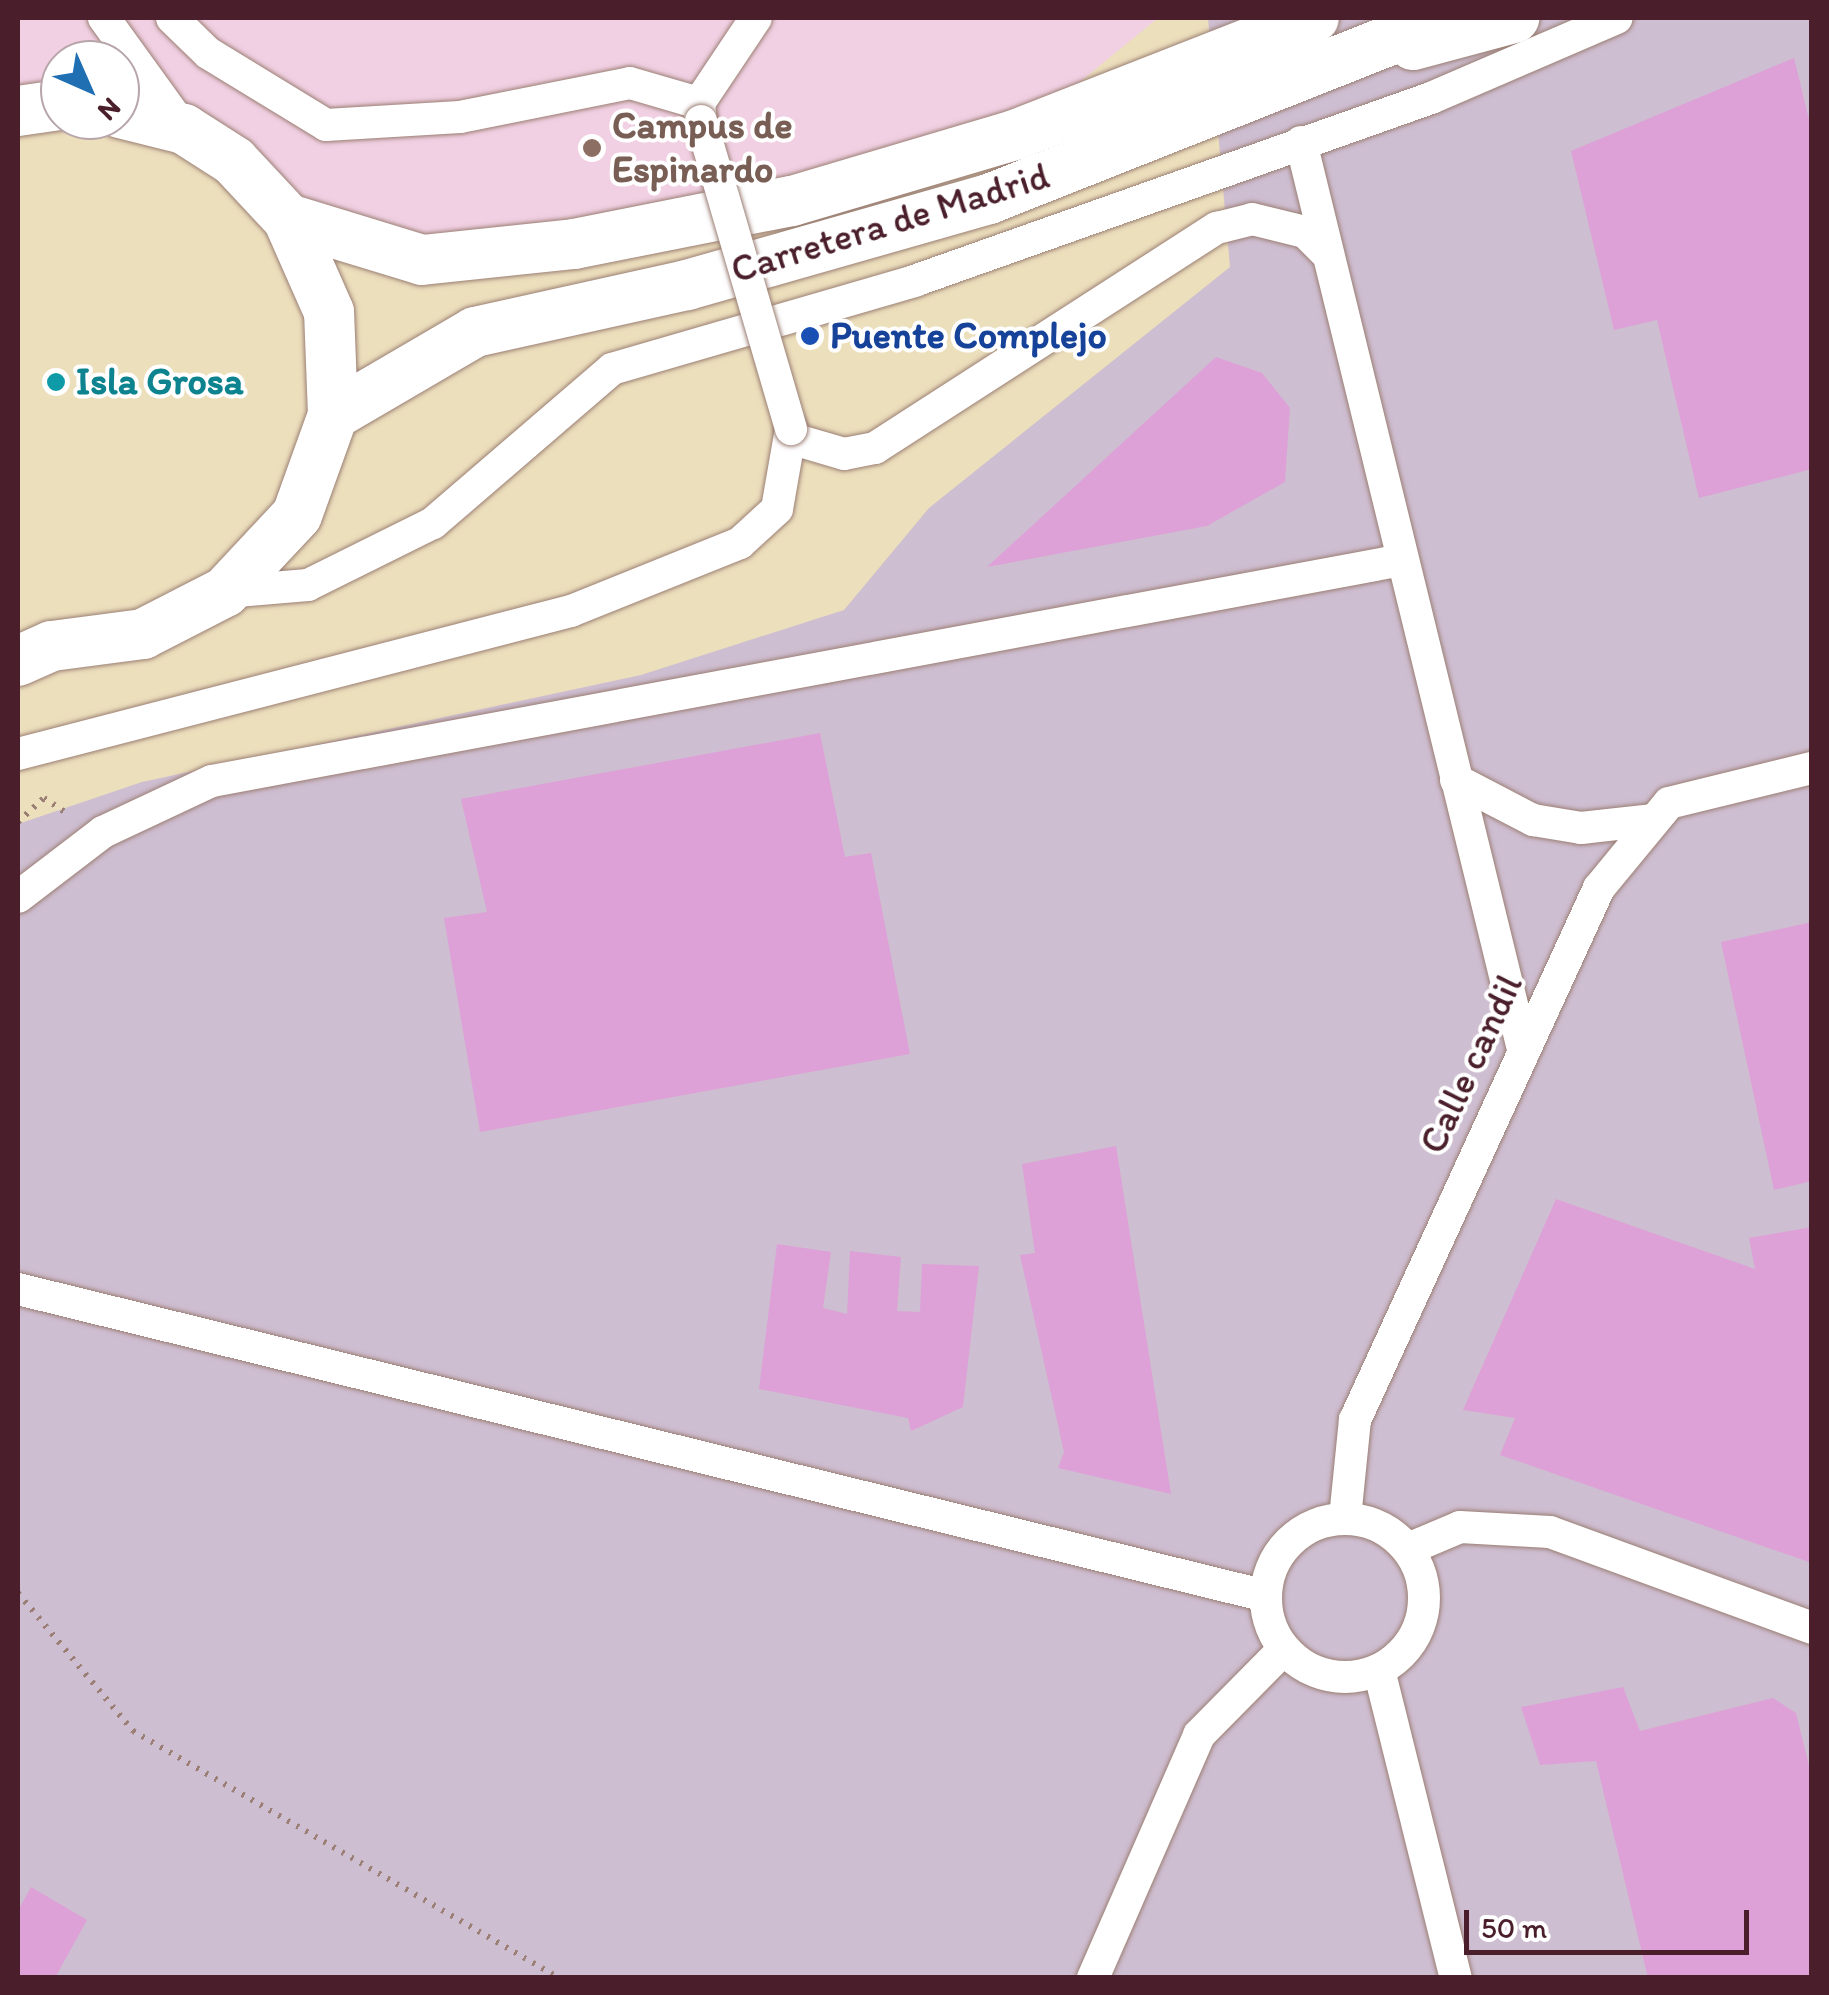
<!DOCTYPE html>
<style>
body{margin:0}
#map{position:relative;width:1829px;height:1995px;overflow:hidden;background:#ecdfbc;font-family:Itim,sans-serif}
div>[style]{position:absolute}
.built>*{inset:0;background:#f1d0e3}
.industrial>*{inset:0;background:#cebed1}
.building>*{inset:0;background:#dda1d7}
.path>*{height:6px;margin-top:-3px;transform-origin:0;background:repeating-linear-gradient(90deg,#9b7f74 0 2.5px,transparent 0 10.5px)}
.roads{filter:drop-shadow(0 0 2px #9b7f74) drop-shadow(0 0 2px #9b7f74)}
.minor>*{height:32px;margin:-16px;padding:0 16px;transform-origin:16px;border-radius:16px;background:#fff}
.minor>.ring{margin:-16px;padding:0;box-sizing:content-box;background:none;border:32px solid #fff;border-radius:50%}
.primary>*{height:50px;margin:-25px;padding:0 25px;transform-origin:25px;border-radius:25px;background:#fff}
.bridges{filter:drop-shadow(0 0 2px #9b7f74) drop-shadow(0 0 2px #9b7f74)}
.minor-bridge>*{height:32px;margin:-16px;padding:0 16px;transform-origin:16px;border-radius:16px;background:#fff}
.dots>*{width:28px;height:28px;translate:-50% -50%;box-sizing:border-box;border:5px solid #fff;border-radius:50%}
span{translate:-50% -50%;white-space:nowrap;text-align:center;line-height:1.15;-webkit-text-stroke:8px #fff;paint-order:stroke}
.education-label{font-size:38px;color:#785e54;font-weight:700}
.left{translate:0 -50%;text-align:left}
.street-label{font-size:38px;color:#4a1f2b}
.transit-label{font-size:38px;color:#164399;font-weight:700}
.culture-label{font-size:38px;color:#0d838f;font-weight:700}
.frame{position:absolute;inset:0;border:20px solid #4a1f2b;pointer-events:none}
.north{position:absolute;left:40px;top:40px;width:100px;height:100px;box-sizing:border-box;background:#fff;border:2px solid #b7a5aa;border-radius:50%;rotate:135deg;font-size:28px;font-weight:700;line-height:40px;text-align:center;color:#4a1f2b}
.north::after{content:'';display:block;margin:auto;width:35px;height:45px;background:#1f6fb2;clip-path:polygon(50% 0,100% 100%,50% 72%,0 100%)}
.scale{position:absolute;left:1464px;top:1910px;width:285px;height:45px;box-sizing:border-box;border:5px solid #4a1f2b;border-top:0;padding-left:12px;font-size:30px;line-height:35px;white-space:nowrap;color:#4a1f2b;-webkit-text-stroke:8px #fff;paint-order:stroke}
</style>
<div id="map">
<div class="built">
<i style="clip-path:polygon(18px 18px,1158px 18px,1015px 135px,422px 260px,120px 113px,120px 60px,60px 60px,60px 105px,18px 111px)"></i>
</div>
<div class="industrial">
<i style="clip-path:polygon(1208px 18px,1811px 18px,1811px 1977px,18px 1977px,18px 824px,142px 782px,641px 675px,844px 610px,929px 508px,1230px 267px)"></i>
</div>
<div class="building">
<i style="clip-path:polygon(1794px 58px,1812px 132px,1812px 469px,1699px 498px,1657px 320px,1614px 330px,1571px 151px)"></i>
<i style="clip-path:polygon(1216px 357px,1262px 373px,1290px 408px,1285px 482px,1207px 526px,987px 567px)"></i>
<i style="clip-path:polygon(820px 733px,845px 857px,871px 853px,910px 1054px,480px 1132px,444px 918px,487px 912px,461px 799px)"></i>
<i style="clip-path:polygon(1812px 922px,1812px 1181px,1774px 1190px,1721px 942px)"></i>
<i style="clip-path:polygon(1116px 1146px,1171px 1494px,1058px 1468px,1064px 1452px,1020px 1255px,1035px 1253px,1022px 1164px)"></i>
<i style="clip-path:polygon(1556px 1199px,1755px 1269px,1749px 1238px,1812px 1227px,1812px 1563px,1500px 1455px,1515px 1418px,1463px 1410px)"></i>
<i style="clip-path:polygon(777px 1244px,831px 1252px,823px 1308px,847px 1314px,850px 1251px,901px 1257px,897px 1311px,920px 1312px,922px 1264px,979px 1266px,963px 1407px,911px 1431px,908px 1418px,759px 1389px)"></i>
<i style="clip-path:polygon(1623px 1687px,1640px 1731px,1773px 1698px,1796px 1713px,1812px 1778px,1812px 1978px,1648px 1978px,1596px 1761px,1540px 1765px,1521px 1707px)"></i>
<i style="clip-path:polygon(31px 1887px,87px 1920px,55px 1978px,18px 1978px,18px 1911px)"></i>
</div>
<div class="path">
<i style="left:18px;top:822px;width:35px;rotate:-43deg"></i>
<i style="left:44px;top:798px;width:30px;rotate:34deg"></i>
<i style="left:18px;top:1593px;width:180px;rotate:50.2deg"></i>
<i style="left:133px;top:1731px;width:492px;rotate:30.1deg"></i>
</div>
<div class="roads">
<div class="minor">
<i style="left:104px;top:18px;width:137px;rotate:54.2deg"></i>
<i style="left:172px;top:18px;width:50px;rotate:44.2deg"></i>
<i style="left:208px;top:53px;width:138px;rotate:31.4deg"></i>
<i style="left:326px;top:125px;width:134px;rotate:-3.4deg"></i>
<i style="left:460px;top:117px;width:173px;rotate:-11.3deg"></i>
<i style="left:630px;top:83px;width:72px;rotate:16.2deg"></i>
<i style="left:699px;top:103px;width:18px;rotate:84deg"></i>
<i style="left:699px;top:103px;width:102px;rotate:-56.2deg"></i>
<i style="left:1301px;top:142px;width:930px;rotate:76.25deg"></i>
<i style="left:793px;top:439px;width:53px;rotate:16.4deg"></i>
<i style="left:844px;top:454px;width:32px;rotate:-11deg"></i>
<i style="left:875px;top:448px;width:407px;rotate:-32.8deg"></i>
<i style="left:1217px;top:228px;width:36px;rotate:-14deg"></i>
<i style="left:1252px;top:219px;width:55px;rotate:13.8deg"></i>
<i style="left:1305px;top:232px;width:30px;rotate:45deg"></i>
<i style="left:225px;top:592px;width:83px;rotate:-4.8deg"></i>
<i style="left:308px;top:585px;width:140px;rotate:-26.4deg"></i>
<i style="left:433px;top:523px;width:236px;rotate:-40.7deg"></i>
<i style="left:612px;top:369px;width:315px;rotate:-16.2deg"></i>
<i style="left:914px;top:281px;width:548px;rotate:-19.49deg"></i>
<i style="left:1431px;top:98px;width:202px;rotate:-23.3deg"></i>
<i style="left:18px;top:754px;width:571px;rotate:-14.5deg"></i>
<i style="left:571px;top:611px;width:182px;rotate:-21.9deg"></i>
<i style="left:740px;top:543px;width:50px;rotate:-42.6deg"></i>
<i style="left:777px;top:509px;width:81px;rotate:-80.1deg"></i>
<i style="left:1456px;top:780px;width:87px;rotate:27.5deg"></i>
<i style="left:1533px;top:820px;width:49px;rotate:9.5deg"></i>
<i style="left:1581px;top:828px;width:71px;rotate:-6.4deg"></i>
<i style="left:18px;top:897px;width:107px;rotate:-37.4deg"></i>
<i style="left:103px;top:832px;width:120px;rotate:-25.1deg"></i>
<i style="left:212px;top:781px;width:1210px;rotate:-10.52deg"></i>
<i style="left:18px;top:1289px;width:1285px;rotate:13.82deg"></i>
<i style="left:1345px;top:1518px;width:99px;rotate:-84.2deg"></i>
<i style="left:1355px;top:1420px;width:585px;rotate:-65.36deg"></i>
<i style="left:1599px;top:888px;width:110px;rotate:-50.5deg"></i>
<i style="left:1669px;top:803px;width:147px;rotate:-13.8deg"></i>
<i class="ring" style="left:1266px;top:1519px;width:126px;height:126px"></i>
<i style="left:1408px;top:1549px;width:56px;rotate:-22.9deg"></i>
<i style="left:1460px;top:1527px;width:90px;rotate:3.2deg"></i>
<i style="left:1550px;top:1532px;width:279px;rotate:20.1deg"></i>
<i style="left:1379px;top:1670px;width:317px;rotate:76deg"></i>
<i style="left:1093px;top:1978px;width:265px;rotate:-66.4deg"></i>
<i style="left:1199px;top:1735px;width:121px;rotate:-45.3deg"></i>
</div>
<div class="primary">
<i style="left:1413px;top:45px;width:105px;rotate:-15deg"></i>
<i style="left:18px;top:111px;width:42px;rotate:-8.1deg"></i>
<i style="left:288px;top:219px;width:140px;rotate:17deg"></i>
<i style="left:422px;top:260px;width:153px;rotate:-6deg"></i>
<i style="left:574px;top:244px;width:222px;rotate:-11.2deg"></i>
<i style="left:792px;top:201px;width:233px;rotate:-16.5deg"></i>
<i style="left:1015px;top:135px;width:321px;rotate:-21.4deg"></i>
<i style="left:333px;top:415px;width:164px;rotate:-30.3deg"></i>
<i style="left:475px;top:332px;width:217px;rotate:-12.5deg"></i>
<i style="left:687px;top:285px;width:314px;rotate:-15.9deg"></i>
<i style="left:989px;top:199px;width:492px;rotate:-21.6deg"></i>
<i style="left:18px;top:661px;width:37px;rotate:-24deg"></i>
<i style="left:52px;top:646px;width:92px;rotate:-7.5deg"></i>
<i style="left:143px;top:634px;width:92px;rotate:-27.1deg"></i>
<i style="left:225px;top:592px;width:105px;rotate:-46.9deg"></i>
<i style="left:297px;top:515px;width:106px;rotate:-70.2deg"></i>
<i style="left:333px;top:415px;width:103px;rotate:-92.2deg"></i>
<i style="left:329px;top:312px;width:102px;rotate:-113.8deg"></i>
<i style="left:288px;top:219px;width:79px;rotate:-133deg"></i>
<i style="left:234px;top:161px;width:59px;rotate:-147.4deg"></i>
<i style="left:184px;top:129px;width:66px;rotate:-166deg"></i>
</div>
</div>
<div class="bridges">
<div class="minor-bridge">
<i style="left:701px;top:121px;width:321px;rotate:73.7deg"></i>
</div>
</div>
<div class="dots">
<i style="left:592px;top:148px;background:#8d6e63"></i>
<i style="left:810px;top:336px;background:#1a4fb4"></i>
<i style="left:56px;top:382px;background:#0f9aa8"></i>
</div>
<div class="education-label">
<span class="left" style="left:612px;top:148px">Campus de<br>Espinardo</span>
</div>
<div class="street-label">
<span style="left:890px;top:223px;rotate:-17deg">Carretera de Madrid</span>
<span style="left:1471px;top:1064px;rotate:-65deg">Calle candil</span>
</div>
<div class="transit-label">
<span class="left" style="left:830px;top:336px">Puente Complejo</span>
</div>
<div class="culture-label">
<span class="left" style="left:76px;top:382px">Isla Grosa</span>
</div>
<div class="frame"></div>
<div class="north">N</div>
<div class="scale">50 m</div>
</div>
